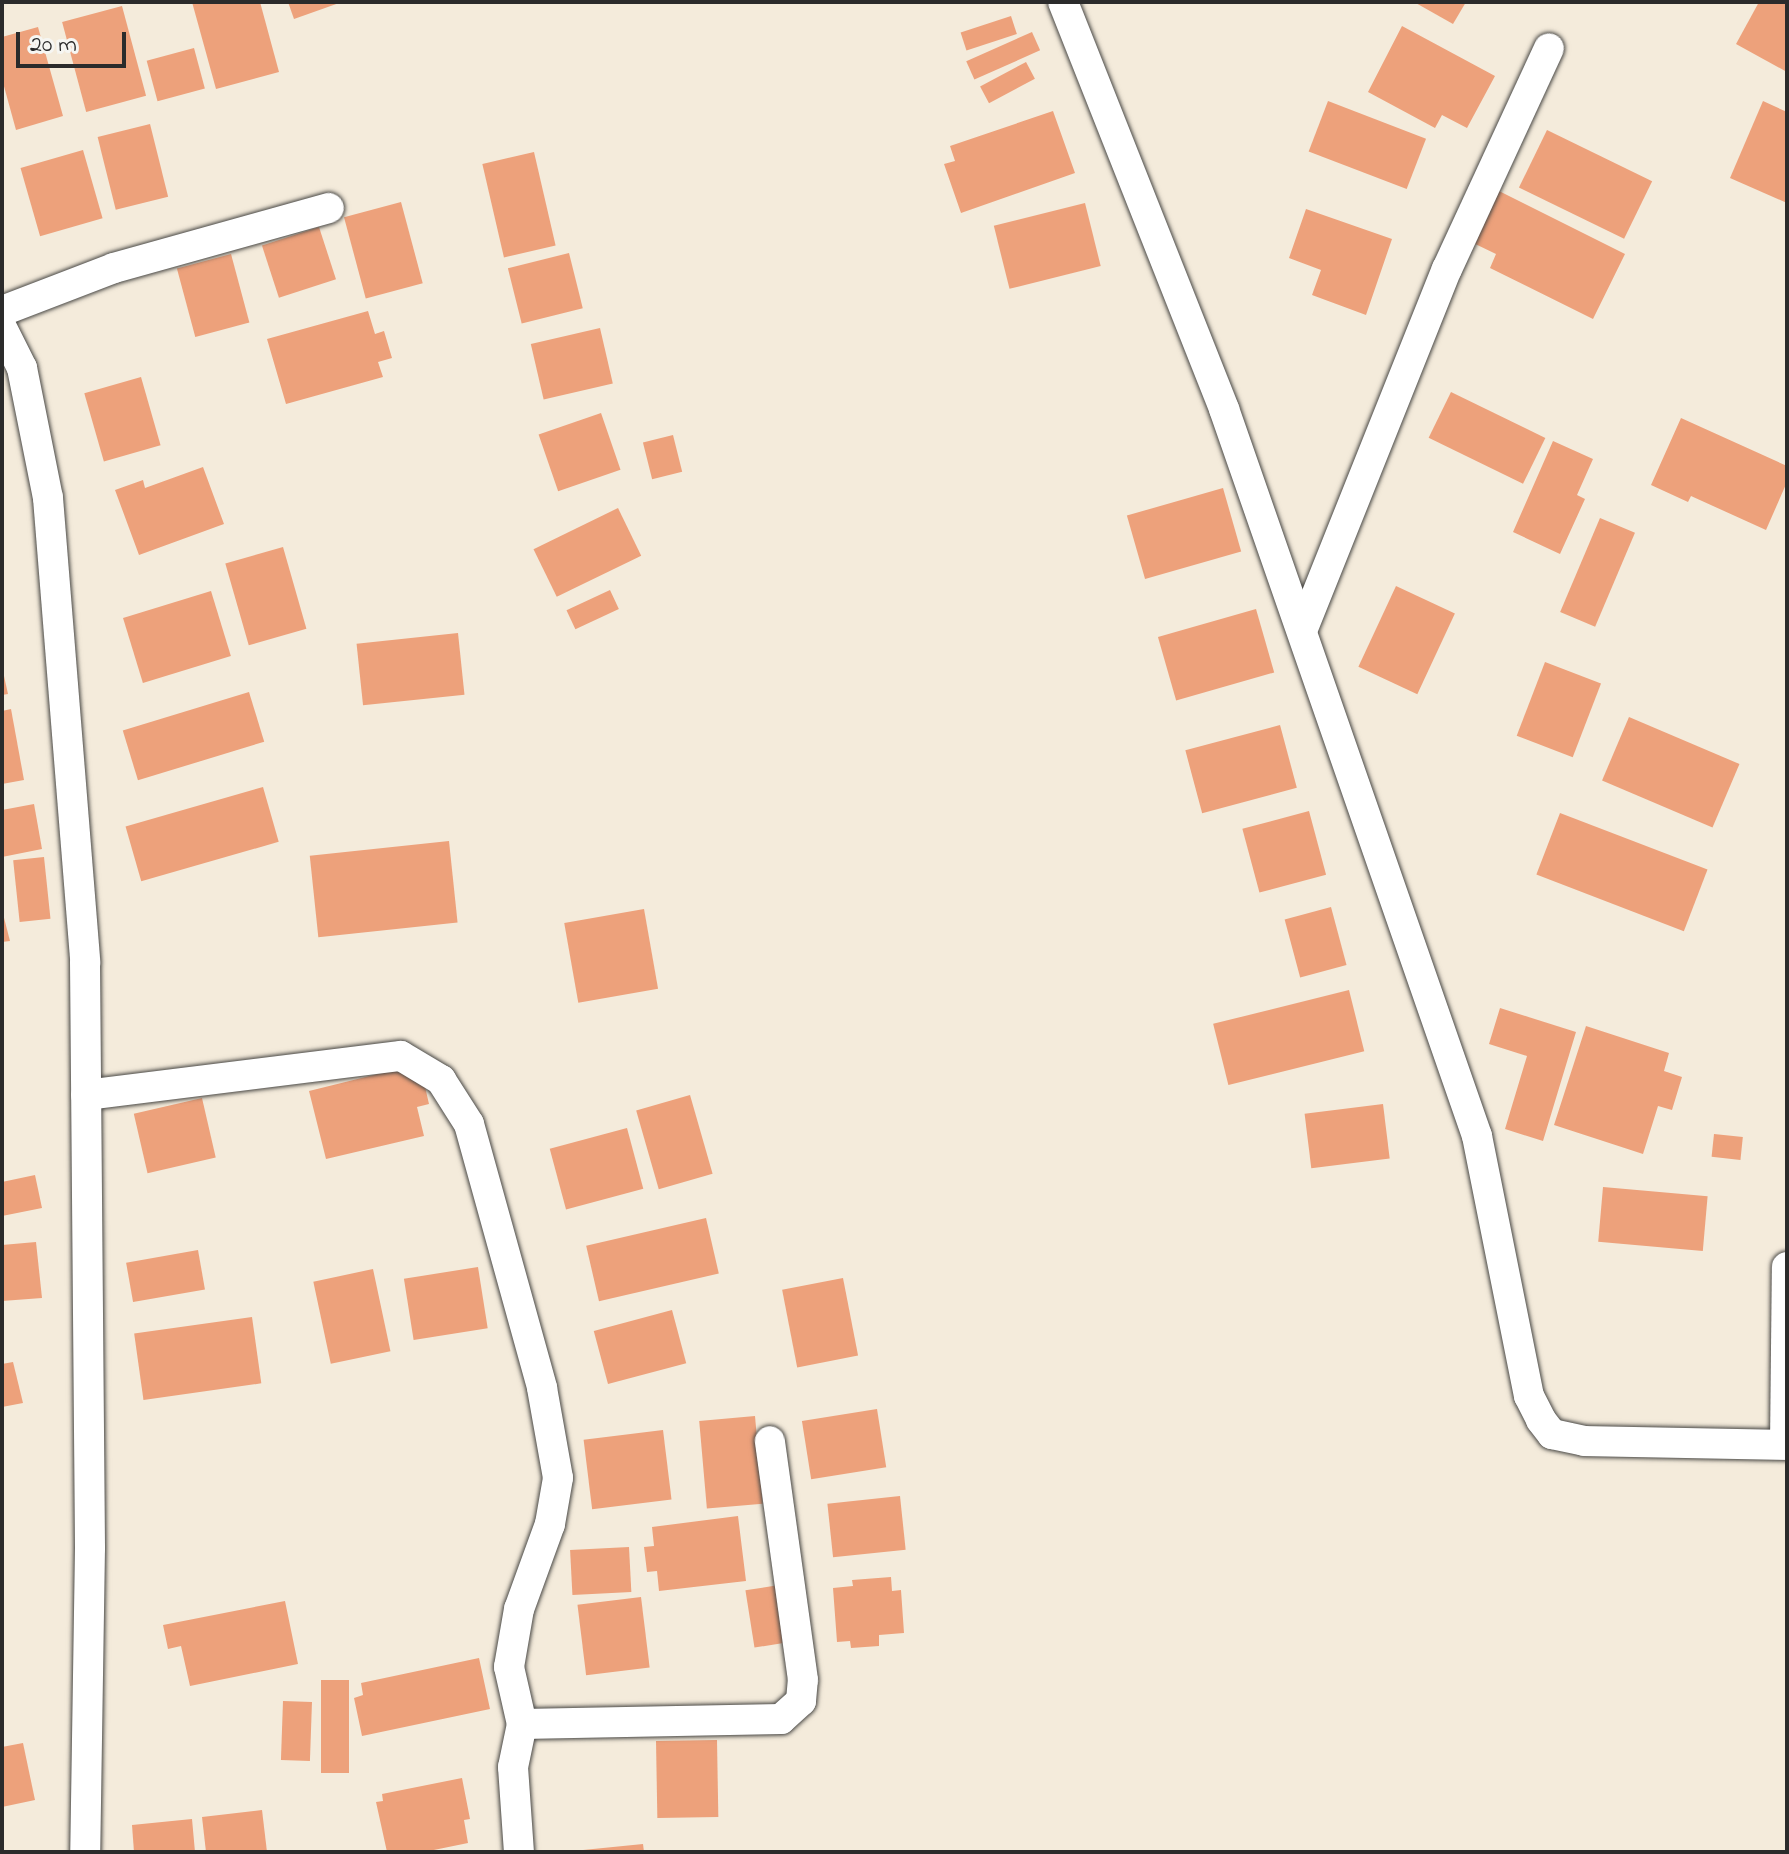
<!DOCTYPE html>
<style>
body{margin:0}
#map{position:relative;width:1789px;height:1854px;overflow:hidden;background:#f4ebdb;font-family:"Indie Flower",sans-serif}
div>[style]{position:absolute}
.building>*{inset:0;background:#eda17b;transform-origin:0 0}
.roads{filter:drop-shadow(0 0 2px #494845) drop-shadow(0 0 2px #494845)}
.minor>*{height:30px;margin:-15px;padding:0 15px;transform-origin:15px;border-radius:15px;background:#fff}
span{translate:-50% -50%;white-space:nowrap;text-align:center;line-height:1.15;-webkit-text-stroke:6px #f6f6f2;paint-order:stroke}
.frame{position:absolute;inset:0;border:4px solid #2b2b2b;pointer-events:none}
.scale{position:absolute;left:16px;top:32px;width:110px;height:36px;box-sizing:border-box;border:4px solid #2b2b2b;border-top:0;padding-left:10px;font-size:24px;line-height:28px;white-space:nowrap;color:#2b2b2b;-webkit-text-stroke:6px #f6f6f2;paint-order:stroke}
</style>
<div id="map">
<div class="building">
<i style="clip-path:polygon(192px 2px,260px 2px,279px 72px,216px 89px)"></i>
<i style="clip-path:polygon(288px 2px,342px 2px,294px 19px)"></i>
<i style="clip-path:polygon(1414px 2px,1466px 2px,1453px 24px)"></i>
<i style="clip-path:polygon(1759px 2px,1787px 2px,1787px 72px,1736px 44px)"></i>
<i style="left:122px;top:6px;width:93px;height:62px;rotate:75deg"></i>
<i style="left:1011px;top:16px;width:19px;height:53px;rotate:72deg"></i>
<i style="clip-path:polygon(1402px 26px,1495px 76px,1467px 128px,1442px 115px,1435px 128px,1368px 92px)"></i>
<i style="clip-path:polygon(38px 27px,63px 116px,16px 130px,2px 79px,2px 37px)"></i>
<i style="left:1032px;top:32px;width:20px;height:72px;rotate:66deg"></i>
<i style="left:194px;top:48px;width:42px;height:49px;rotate:75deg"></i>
<i style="left:1026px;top:62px;width:19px;height:52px;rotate:62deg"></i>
<i style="left:1328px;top:101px;width:105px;height:54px;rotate:21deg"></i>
<i style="clip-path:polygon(1763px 101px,1787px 112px,1787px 203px,1730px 178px)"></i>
<i style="clip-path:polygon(1053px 111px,1075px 173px,961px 213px,944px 164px,955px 161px,950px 146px)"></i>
<i style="left:150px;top:124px;width:75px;height:54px;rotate:76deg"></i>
<i style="left:1547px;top:130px;width:117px;height:64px;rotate:26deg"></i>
<i style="left:83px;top:150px;width:71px;height:65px;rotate:74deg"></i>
<i style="left:534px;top:152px;width:96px;height:53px;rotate:77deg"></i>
<i style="clip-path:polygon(1495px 189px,1625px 254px,1593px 319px,1490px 268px,1496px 254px,1469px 241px)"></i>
<i style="left:401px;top:202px;width:84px;height:59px;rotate:75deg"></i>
<i style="left:1085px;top:203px;width:65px;height:94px;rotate:76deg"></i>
<i style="clip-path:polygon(1306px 209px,1392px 239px,1366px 315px,1312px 295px,1321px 270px,1289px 258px)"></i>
<i style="left:319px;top:227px;width:55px;height:60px;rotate:72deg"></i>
<i style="left:569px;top:253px;width:57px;height:63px;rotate:76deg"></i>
<i style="left:231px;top:254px;width:71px;height:56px;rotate:75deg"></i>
<i style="clip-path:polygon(368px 311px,375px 334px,384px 331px,392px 358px,378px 362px,383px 377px,286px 404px,267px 339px)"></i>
<i style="left:600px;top:328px;width:57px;height:71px;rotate:77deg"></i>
<i style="left:141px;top:377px;width:71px;height:59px;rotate:74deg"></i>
<i style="left:1451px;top:392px;width:105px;height:51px;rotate:26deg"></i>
<i style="left:601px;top:413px;width:60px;height:66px;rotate:71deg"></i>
<i style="clip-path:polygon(1681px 418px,1787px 466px,1787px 482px,1766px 530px,1691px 496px,1688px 502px,1651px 485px)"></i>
<i style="left:673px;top:435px;width:38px;height:31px;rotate:76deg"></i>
<i style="clip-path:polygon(1553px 441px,1593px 459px,1577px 495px,1585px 499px,1560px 554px,1513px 532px)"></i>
<i style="clip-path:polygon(203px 467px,224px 524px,139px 555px,115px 490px,143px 480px,145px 488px)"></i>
<i style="left:1223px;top:488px;width:66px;height:100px;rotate:74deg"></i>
<i style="left:618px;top:508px;width:53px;height:94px;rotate:64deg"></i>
<i style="left:1600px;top:518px;width:38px;height:102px;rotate:23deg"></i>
<i style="left:283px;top:547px;width:85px;height:60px;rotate:74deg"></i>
<i style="left:1396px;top:586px;width:65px;height:89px;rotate:25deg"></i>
<i style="left:610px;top:590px;width:21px;height:48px;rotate:65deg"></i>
<i style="left:211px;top:591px;width:68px;height:92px;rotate:73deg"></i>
<i style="left:1256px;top:609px;width:66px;height:102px;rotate:74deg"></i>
<i style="left:458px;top:633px;width:62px;height:102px;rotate:84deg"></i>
<i style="left:1545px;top:662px;width:60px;height:79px;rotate:21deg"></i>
<i style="clip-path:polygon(2px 667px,8px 694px,2px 695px)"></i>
<i style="left:249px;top:692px;width:52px;height:132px;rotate:73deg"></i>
<i style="clip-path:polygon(11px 709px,24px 780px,2px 784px,2px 711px)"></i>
<i style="left:1629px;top:717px;width:120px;height:69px;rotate:23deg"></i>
<i style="left:1280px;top:725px;width:65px;height:98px;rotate:75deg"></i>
<i style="left:263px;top:787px;width:57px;height:143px;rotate:74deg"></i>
<i style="clip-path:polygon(34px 804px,42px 849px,2px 857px,2px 810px)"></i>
<i style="left:1309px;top:811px;width:66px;height:69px;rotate:75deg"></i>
<i style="left:1560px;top:813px;width:158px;height:66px;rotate:21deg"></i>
<i style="left:449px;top:841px;width:82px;height:140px;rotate:84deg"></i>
<i style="left:44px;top:857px;width:62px;height:31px;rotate:84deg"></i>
<i style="left:1331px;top:907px;width:60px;height:48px;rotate:75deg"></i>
<i style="left:644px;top:909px;width:81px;height:81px;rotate:80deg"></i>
<i style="clip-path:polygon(2px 910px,10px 941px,2px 942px)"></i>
<i style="left:1349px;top:990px;width:63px;height:140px;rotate:76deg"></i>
<i style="clip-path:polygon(1500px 1008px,1576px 1032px,1543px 1141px,1505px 1129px,1527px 1056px,1489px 1044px)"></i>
<i style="clip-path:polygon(1586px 1026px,1669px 1053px,1664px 1071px,1682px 1077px,1672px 1110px,1658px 1106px,1643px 1154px,1554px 1125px)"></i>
<i style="clip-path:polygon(410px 1066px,423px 1078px,429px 1104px,417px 1107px,424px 1136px,326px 1159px,309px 1091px)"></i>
<i style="left:690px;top:1095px;width:82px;height:56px;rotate:74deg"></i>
<i style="left:202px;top:1098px;width:61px;height:70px;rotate:77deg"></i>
<i style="left:1383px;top:1104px;width:55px;height:79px;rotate:83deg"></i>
<i style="left:627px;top:1128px;width:63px;height:80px;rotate:75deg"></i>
<i style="left:1714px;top:1134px;width:29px;height:23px;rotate:6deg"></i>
<i style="clip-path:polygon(35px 1175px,42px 1208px,2px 1216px,2px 1182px)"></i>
<i style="left:1603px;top:1187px;width:105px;height:55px;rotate:5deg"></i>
<i style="left:706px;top:1218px;width:57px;height:123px;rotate:77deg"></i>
<i style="clip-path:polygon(36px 1242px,42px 1298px,2px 1301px,2px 1245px)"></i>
<i style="left:198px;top:1250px;width:40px;height:73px;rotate:80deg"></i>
<i style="left:478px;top:1267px;width:62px;height:75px;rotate:81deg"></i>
<i style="left:373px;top:1269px;width:84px;height:61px;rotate:78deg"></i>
<i style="left:843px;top:1278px;width:79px;height:62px;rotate:79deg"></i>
<i style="left:672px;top:1310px;width:55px;height:81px;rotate:75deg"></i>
<i style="left:252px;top:1317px;width:67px;height:119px;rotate:82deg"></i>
<i style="clip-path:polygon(13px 1362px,23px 1403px,2px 1407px,2px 1364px)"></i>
<i style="left:877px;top:1409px;width:59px;height:76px;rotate:81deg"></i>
<i style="left:755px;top:1416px;width:88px;height:56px;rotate:85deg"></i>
<i style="left:663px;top:1430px;width:70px;height:80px;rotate:83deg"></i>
<i style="left:900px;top:1496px;width:54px;height:73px;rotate:84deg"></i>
<i style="clip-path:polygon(738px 1516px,746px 1581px,659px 1591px,657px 1571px,647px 1572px,644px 1547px,654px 1546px,652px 1527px)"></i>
<i style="left:629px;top:1547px;width:45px;height:59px;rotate:87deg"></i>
<i style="clip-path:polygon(891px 1577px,892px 1591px,901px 1590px,904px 1633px,879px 1635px,879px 1646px,851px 1648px,850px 1641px,837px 1642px,833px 1588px,853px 1586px,852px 1580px)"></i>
<i style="left:779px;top:1585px;width:58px;height:34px;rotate:81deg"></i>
<i style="left:641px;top:1597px;width:71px;height:64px;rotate:83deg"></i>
<i style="clip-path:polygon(285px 1601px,298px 1664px,190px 1686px,181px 1646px,168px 1649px,163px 1625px)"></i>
<i style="clip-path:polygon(479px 1658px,490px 1709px,362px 1736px,354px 1698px,363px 1695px,361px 1683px)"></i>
<i style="left:321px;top:1680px;width:28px;height:93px"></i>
<i style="left:283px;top:1701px;width:29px;height:59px;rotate:2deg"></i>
<i style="left:717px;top:1740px;width:77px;height:61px;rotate:89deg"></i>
<i style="clip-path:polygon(23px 1743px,35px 1800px,2px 1807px,2px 1747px)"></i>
<i style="clip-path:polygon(462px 1778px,470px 1819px,464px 1820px,468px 1843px,424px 1852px,387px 1852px,376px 1802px,383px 1801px,382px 1794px)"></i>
<i style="clip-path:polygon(262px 1810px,267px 1852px,206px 1852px,202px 1817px)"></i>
<i style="clip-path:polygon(192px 1819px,195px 1852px,134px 1852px,132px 1825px)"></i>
<i style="clip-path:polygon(643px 1844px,644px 1852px,583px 1852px,583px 1850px)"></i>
</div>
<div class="roads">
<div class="minor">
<i style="left:1063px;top:2px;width:438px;rotate:68.4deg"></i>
<i style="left:1224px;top:409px;width:770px;rotate:70.81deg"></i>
<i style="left:1477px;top:1136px;width:265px;rotate:78.7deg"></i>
<i style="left:1529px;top:1396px;width:27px;rotate:63deg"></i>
<i style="left:1541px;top:1420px;width:18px;rotate:52deg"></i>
<i style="left:1552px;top:1434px;width:33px;rotate:12deg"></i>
<i style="left:1584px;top:1441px;width:203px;rotate:1.1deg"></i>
<i style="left:2px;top:311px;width:120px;rotate:-21deg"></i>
<i style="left:114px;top:268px;width:223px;rotate:-15.6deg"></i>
<i style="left:2px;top:328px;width:45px;rotate:63.4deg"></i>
<i style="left:22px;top:368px;width:133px;rotate:78.7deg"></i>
<i style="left:48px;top:498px;width:465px;rotate:85.4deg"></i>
<i style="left:85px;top:962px;width:586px;rotate:89.51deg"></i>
<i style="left:90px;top:1548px;width:304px;rotate:90.9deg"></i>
<i style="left:1302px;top:631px;width:390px;rotate:-68.2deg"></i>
<i style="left:1447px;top:269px;width:243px;rotate:-65.2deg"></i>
<i style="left:86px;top:1095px;width:317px;rotate:-7.1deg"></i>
<i style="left:401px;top:1056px;width:47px;rotate:31deg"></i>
<i style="left:441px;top:1080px;width:52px;rotate:57.5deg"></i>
<i style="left:469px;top:1124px;width:274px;rotate:74.5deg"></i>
<i style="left:542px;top:1388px;width:91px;rotate:79.9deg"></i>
<i style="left:558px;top:1478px;width:47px;rotate:99.9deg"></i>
<i style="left:550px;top:1524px;width:90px;rotate:110deg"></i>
<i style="left:519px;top:1609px;width:59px;rotate:99.8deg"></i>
<i style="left:509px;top:1667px;width:58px;rotate:77.2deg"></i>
<i style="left:522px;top:1724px;width:44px;rotate:101.8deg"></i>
<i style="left:513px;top:1767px;width:85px;rotate:86deg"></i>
<i style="left:1785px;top:1444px;width:177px;rotate:-89.4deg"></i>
<i style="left:522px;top:1724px;width:259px;rotate:-1.1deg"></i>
<i style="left:781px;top:1719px;width:27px;rotate:-42deg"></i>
<i style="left:801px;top:1701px;width:21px;rotate:-85deg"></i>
<i style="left:803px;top:1680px;width:241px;rotate:-97.9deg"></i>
</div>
</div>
<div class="frame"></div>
<div class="scale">20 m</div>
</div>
